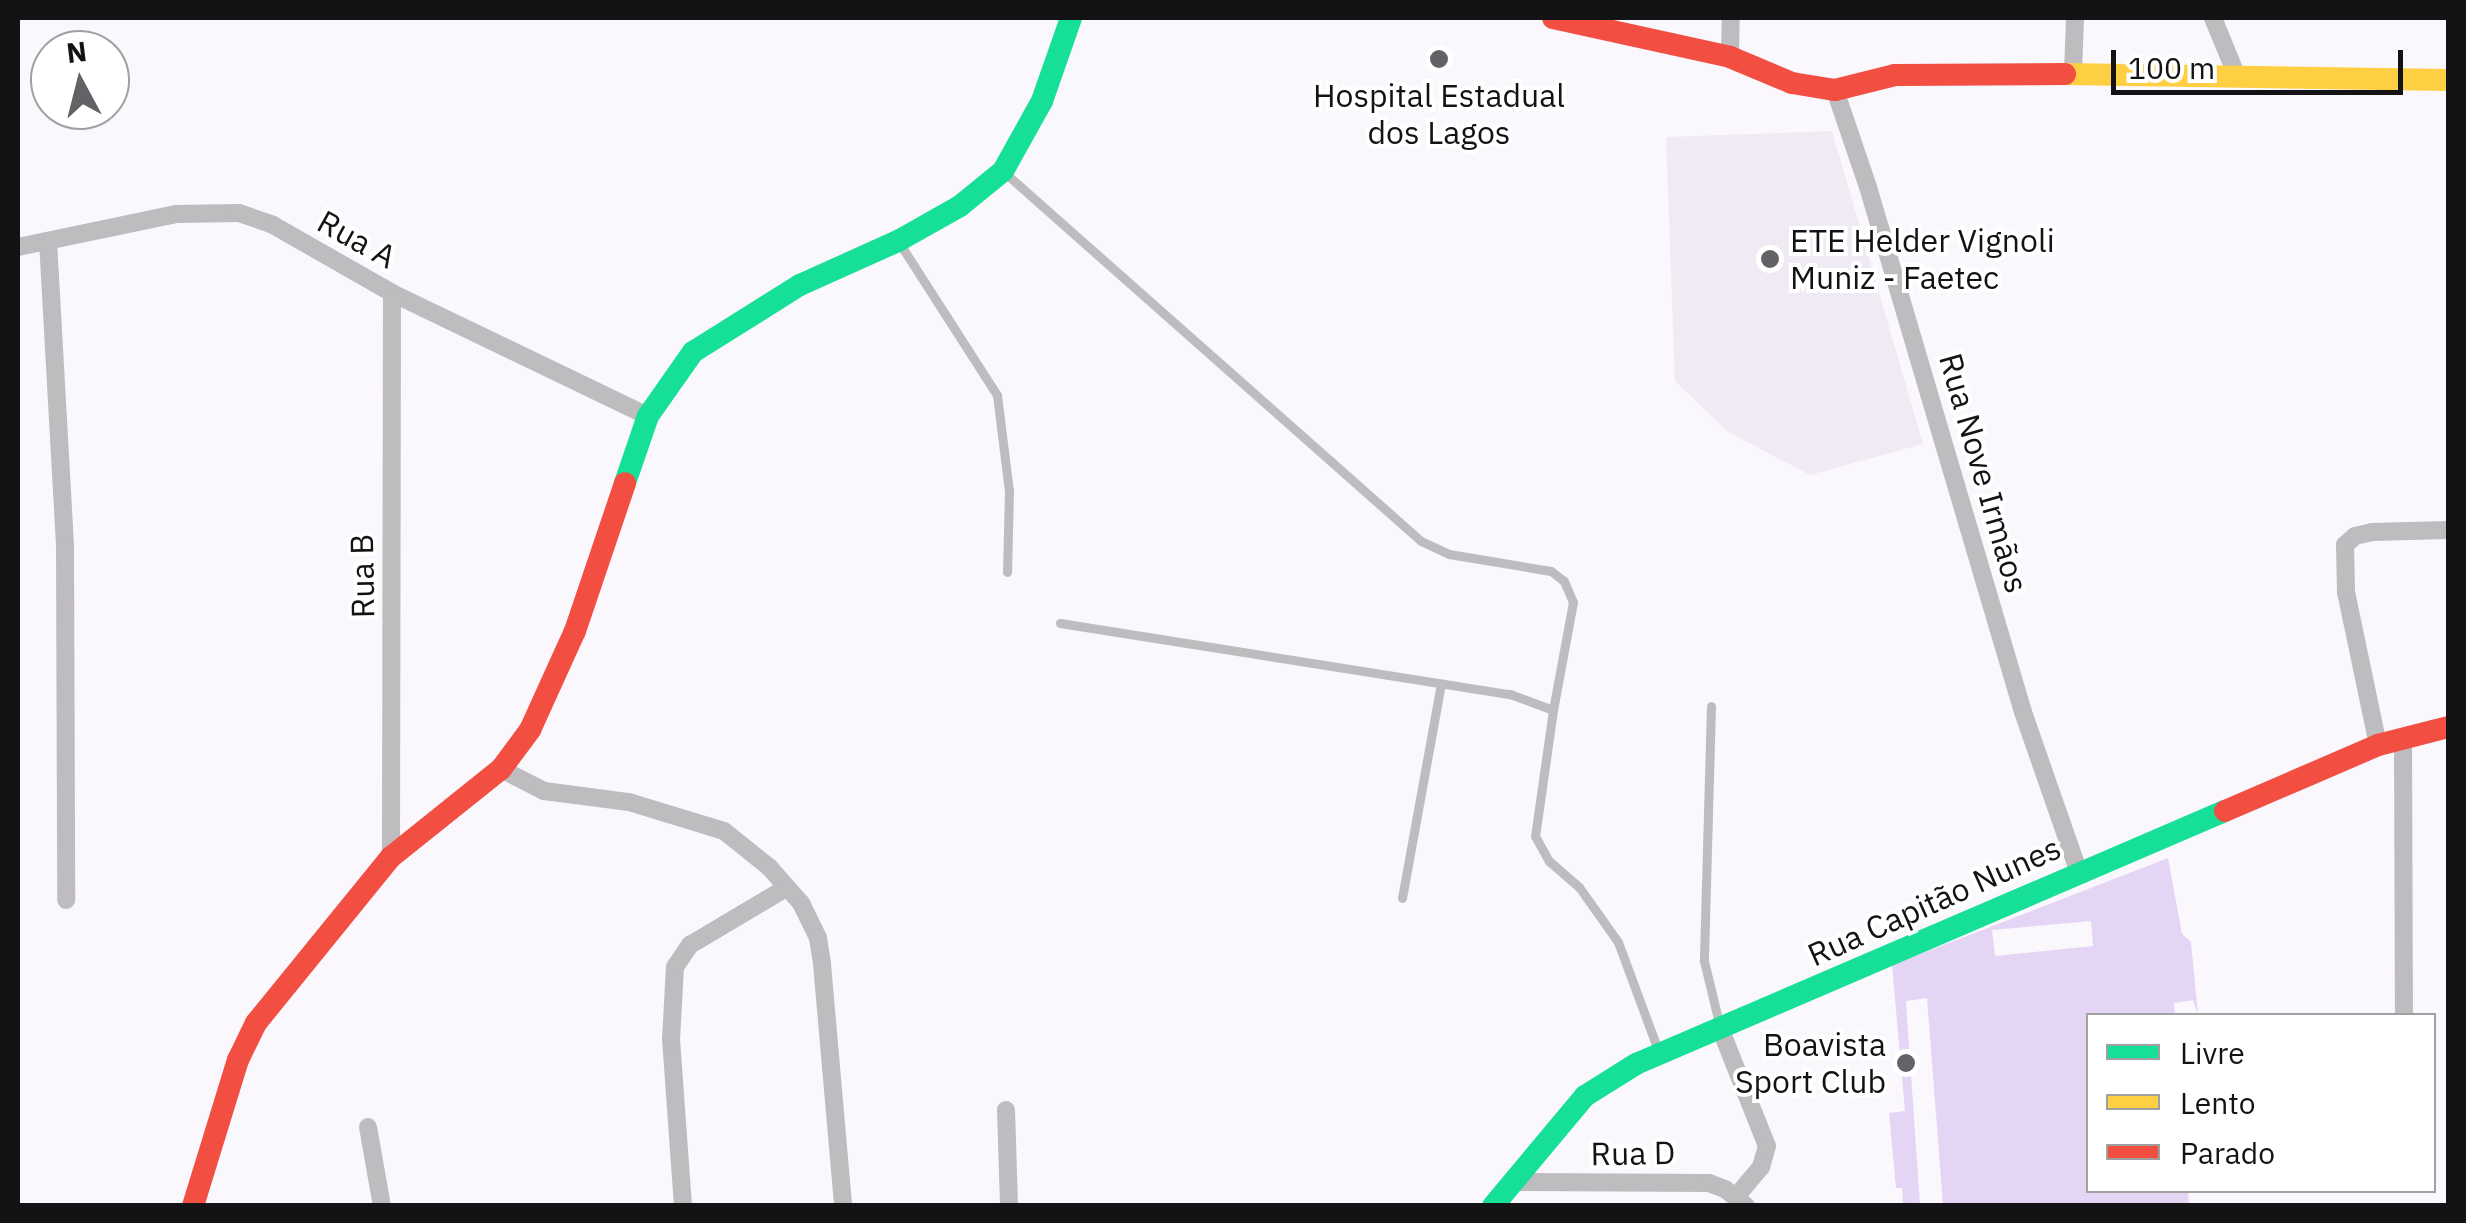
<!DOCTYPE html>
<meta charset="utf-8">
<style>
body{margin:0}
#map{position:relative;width:2466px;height:1223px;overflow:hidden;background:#faf7fd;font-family:"IBM Plex Sans",sans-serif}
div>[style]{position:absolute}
.built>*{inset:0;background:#f0eaf5}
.green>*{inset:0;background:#e5d5f5}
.lane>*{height:9px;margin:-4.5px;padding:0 4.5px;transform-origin:4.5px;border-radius:4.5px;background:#bebcbf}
.street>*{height:18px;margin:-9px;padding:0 9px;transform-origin:9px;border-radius:9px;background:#bebcbf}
.fast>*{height:22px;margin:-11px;padding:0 11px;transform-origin:11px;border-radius:11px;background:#16e098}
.slow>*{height:22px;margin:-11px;padding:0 11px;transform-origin:11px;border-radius:11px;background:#ffcf43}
.jam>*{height:22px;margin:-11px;padding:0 11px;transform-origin:11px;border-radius:11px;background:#f24e42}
.dots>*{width:28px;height:28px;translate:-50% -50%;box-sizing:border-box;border:5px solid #fff;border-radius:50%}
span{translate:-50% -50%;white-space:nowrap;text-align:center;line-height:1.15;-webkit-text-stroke:8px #fff;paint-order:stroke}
.poi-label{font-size:32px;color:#131215}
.left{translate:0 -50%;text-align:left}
.right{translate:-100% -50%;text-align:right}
.street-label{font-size:32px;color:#131215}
.frame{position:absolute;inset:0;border:20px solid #131215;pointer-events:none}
.legend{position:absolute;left:2086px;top:1013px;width:350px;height:180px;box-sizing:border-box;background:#fff;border:2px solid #a1a0a1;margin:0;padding:12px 18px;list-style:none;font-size:30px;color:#131215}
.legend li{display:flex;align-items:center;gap:20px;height:50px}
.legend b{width:50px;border:2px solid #a1a0a1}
.north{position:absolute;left:30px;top:30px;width:100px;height:100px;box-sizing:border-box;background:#fff;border:2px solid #a1a0a1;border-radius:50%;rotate:353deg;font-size:28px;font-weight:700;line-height:40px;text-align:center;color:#131215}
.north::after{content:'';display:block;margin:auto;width:35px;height:45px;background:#646266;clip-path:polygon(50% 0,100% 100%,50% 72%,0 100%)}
.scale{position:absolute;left:2111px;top:50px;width:292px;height:45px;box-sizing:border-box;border:5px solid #131215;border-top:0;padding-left:12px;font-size:30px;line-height:35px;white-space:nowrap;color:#131215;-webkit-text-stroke:8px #fff;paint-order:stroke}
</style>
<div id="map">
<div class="built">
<i style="clip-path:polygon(1832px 131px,1923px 444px,1810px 475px,1728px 432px,1675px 381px,1666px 137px)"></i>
</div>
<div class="green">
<i style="clip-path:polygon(evenodd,2168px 858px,2182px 934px,2191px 942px,2198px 1015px,2193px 1000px,2174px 1003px,2175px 1015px,2088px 1016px,2088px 1190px,2188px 1191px,2189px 1205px,1943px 1205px,1927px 998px,1906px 1001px,1920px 1205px,1903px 1205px,1902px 1188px,1896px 1188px,1889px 1113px,1905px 1111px,1892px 965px,2168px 858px,2091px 921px,2093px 946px,1995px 956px,1992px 930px,2091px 921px)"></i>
</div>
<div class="lane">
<i style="left:1005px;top:173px;width:555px;rotate:41.5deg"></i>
<i style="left:1421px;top:541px;width:31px;rotate:25deg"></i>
<i style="left:1449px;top:554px;width:103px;rotate:9.5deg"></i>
<i style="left:1551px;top:571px;width:16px;rotate:38deg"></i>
<i style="left:1564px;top:581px;width:23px;rotate:67deg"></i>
<i style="left:1573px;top:602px;width:110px;rotate:100.5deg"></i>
<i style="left:900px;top:244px;width:179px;rotate:57.3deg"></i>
<i style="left:997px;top:395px;width:97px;rotate:82.9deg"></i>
<i style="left:1009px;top:491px;width:81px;rotate:91.4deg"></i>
<i style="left:1060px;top:623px;width:456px;rotate:9deg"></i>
<i style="left:1510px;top:694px;width:46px;rotate:20.4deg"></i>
<i style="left:1553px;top:710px;width:127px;rotate:98.1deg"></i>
<i style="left:1535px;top:836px;width:29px;rotate:61deg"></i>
<i style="left:1549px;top:861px;width:40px;rotate:41deg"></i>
<i style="left:1579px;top:887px;width:67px;rotate:54.7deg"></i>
<i style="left:1618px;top:942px;width:115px;rotate:69.7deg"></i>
<i style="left:1711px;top:706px;width:255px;rotate:91.6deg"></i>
<i style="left:1704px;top:961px;width:68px;rotate:76.4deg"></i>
<i style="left:1402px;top:898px;width:218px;rotate:-79.7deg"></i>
</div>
<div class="street">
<i style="left:2213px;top:18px;width:61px;rotate:67.7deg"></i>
<i style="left:1730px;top:57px;width:39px;rotate:-89deg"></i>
<i style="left:2073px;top:73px;width:55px;rotate:-87.9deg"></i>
<i style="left:1835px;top:90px;width:102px;rotate:71.2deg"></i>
<i style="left:1868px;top:187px;width:547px;rotate:73.55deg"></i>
<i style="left:2023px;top:712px;width:170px;rotate:70.8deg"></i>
<i style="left:48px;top:241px;width:304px;rotate:86.8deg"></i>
<i style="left:65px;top:545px;width:355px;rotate:89.8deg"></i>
<i style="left:18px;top:247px;width:161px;rotate:-11.8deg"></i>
<i style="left:176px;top:214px;width:63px;rotate:-0.9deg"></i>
<i style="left:239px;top:213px;width:36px;rotate:19deg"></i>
<i style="left:273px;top:225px;width:137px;rotate:29.7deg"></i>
<i style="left:392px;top:293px;width:284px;rotate:25.7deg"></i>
<i style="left:2403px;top:738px;width:278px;rotate:89.8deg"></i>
<i style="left:2378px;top:745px;width:156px;rotate:-101.8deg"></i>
<i style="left:2346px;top:592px;width:47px;rotate:-91.2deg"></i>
<i style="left:2345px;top:545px;width:13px;rotate:-42deg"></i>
<i style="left:2355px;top:536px;width:17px;rotate:-13deg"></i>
<i style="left:2372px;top:532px;width:76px;rotate:-1.5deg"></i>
<i style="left:501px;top:769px;width:48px;rotate:27.1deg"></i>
<i style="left:544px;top:791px;width:86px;rotate:7.4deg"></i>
<i style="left:629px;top:802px;width:99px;rotate:17deg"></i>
<i style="left:724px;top:831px;width:58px;rotate:38.7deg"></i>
<i style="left:769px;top:867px;width:48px;rotate:48.4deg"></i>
<i style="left:801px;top:903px;width:39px;rotate:64deg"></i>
<i style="left:818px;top:938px;width:26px;rotate:81deg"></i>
<i style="left:822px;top:964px;width:243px;rotate:85deg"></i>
<i style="left:391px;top:857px;width:564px;rotate:-89.9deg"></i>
<i style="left:1720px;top:1028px;width:127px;rotate:68.3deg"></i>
<i style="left:1767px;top:1146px;width:22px;rotate:106deg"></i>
<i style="left:1761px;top:1167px;width:38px;rotate:130deg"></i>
<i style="left:1006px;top:1110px;width:96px;rotate:88.2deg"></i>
<i style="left:368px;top:1127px;width:80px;rotate:80deg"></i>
<i style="left:1514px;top:1182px;width:195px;rotate:0.3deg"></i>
<i style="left:1709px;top:1183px;width:17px;rotate:21deg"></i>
<i style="left:1725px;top:1189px;width:27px;rotate:39deg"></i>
<i style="left:683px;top:1206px;width:166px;rotate:-94.1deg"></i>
<i style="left:671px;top:1040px;width:73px;rotate:-86.9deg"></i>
<i style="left:675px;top:967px;width:27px;rotate:-56deg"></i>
<i style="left:690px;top:945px;width:112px;rotate:-30.7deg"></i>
</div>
<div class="fast">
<i style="left:625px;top:483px;width:71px;rotate:-71.1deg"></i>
<i style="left:648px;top:416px;width:78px;rotate:-54.9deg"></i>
<i style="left:693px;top:352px;width:126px;rotate:-32.1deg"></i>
<i style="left:800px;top:285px;width:107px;rotate:-24.2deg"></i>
<i style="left:898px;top:241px;width:71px;rotate:-29.4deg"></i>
<i style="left:960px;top:206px;width:55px;rotate:-39.1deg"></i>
<i style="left:1003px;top:171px;width:80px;rotate:-60.9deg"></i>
<i style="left:1042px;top:101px;width:88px;rotate:-70.7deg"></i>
<i style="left:1493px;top:1206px;width:143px;rotate:-50.1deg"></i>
<i style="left:1585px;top:1096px;width:60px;rotate:-32.1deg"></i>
<i style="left:1636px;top:1064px;width:641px;rotate:-23.25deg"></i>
</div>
<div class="slow">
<i style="left:2065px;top:74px;width:383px;rotate:0.9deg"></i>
</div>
<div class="jam">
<i style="left:1553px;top:18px;width:181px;rotate:12.4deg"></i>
<i style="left:1730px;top:57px;width:67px;rotate:22.8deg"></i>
<i style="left:1792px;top:83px;width:44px;rotate:9.2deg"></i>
<i style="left:1835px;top:90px;width:62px;rotate:-14deg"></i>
<i style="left:1895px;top:75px;width:170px;rotate:-0.3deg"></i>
<i style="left:2225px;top:811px;width:167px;rotate:-23.3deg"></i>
<i style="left:2378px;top:745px;width:72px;rotate:-14.4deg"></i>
<i style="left:193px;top:1206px;width:153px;rotate:-72.9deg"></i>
<i style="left:238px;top:1060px;width:41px;rotate:-64.1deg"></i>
<i style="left:256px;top:1023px;width:214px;rotate:-50.9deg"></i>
<i style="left:391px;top:857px;width:141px;rotate:-38.7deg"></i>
<i style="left:501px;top:769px;width:49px;rotate:-53.4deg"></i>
<i style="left:530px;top:730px;width:109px;rotate:-65.6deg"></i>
<i style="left:575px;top:631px;width:156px;rotate:-71.3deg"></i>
</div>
<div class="dots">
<i style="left:1439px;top:59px;background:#646266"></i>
<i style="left:1770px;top:259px;background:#646266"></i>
<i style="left:1906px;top:1063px;background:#646266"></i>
</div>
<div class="poi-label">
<span style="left:1439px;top:114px">Hospital Estadual<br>dos Lagos</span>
<span class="left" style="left:1790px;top:259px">ETE Helder Vignoli<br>Muniz - Faetec</span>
<span class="right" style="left:1886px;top:1063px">Boavista<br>Sport Club</span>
</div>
<div class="street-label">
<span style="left:357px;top:239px;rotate:29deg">Rua A</span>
<span style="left:1984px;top:473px;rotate:74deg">Rua Nove Irmãos</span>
<span style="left:362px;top:576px;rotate:-91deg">Rua B</span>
<span style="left:1934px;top:901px;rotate:-24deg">Rua Capitão Nunes</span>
<span style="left:1633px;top:1153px;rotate:-1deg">Rua D</span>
</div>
<div class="frame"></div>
<ul class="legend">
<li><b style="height:12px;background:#16e098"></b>Livre</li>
<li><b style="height:12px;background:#ffcf43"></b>Lento</li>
<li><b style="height:12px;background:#f24e42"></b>Parado</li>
</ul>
<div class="north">N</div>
<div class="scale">100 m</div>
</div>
